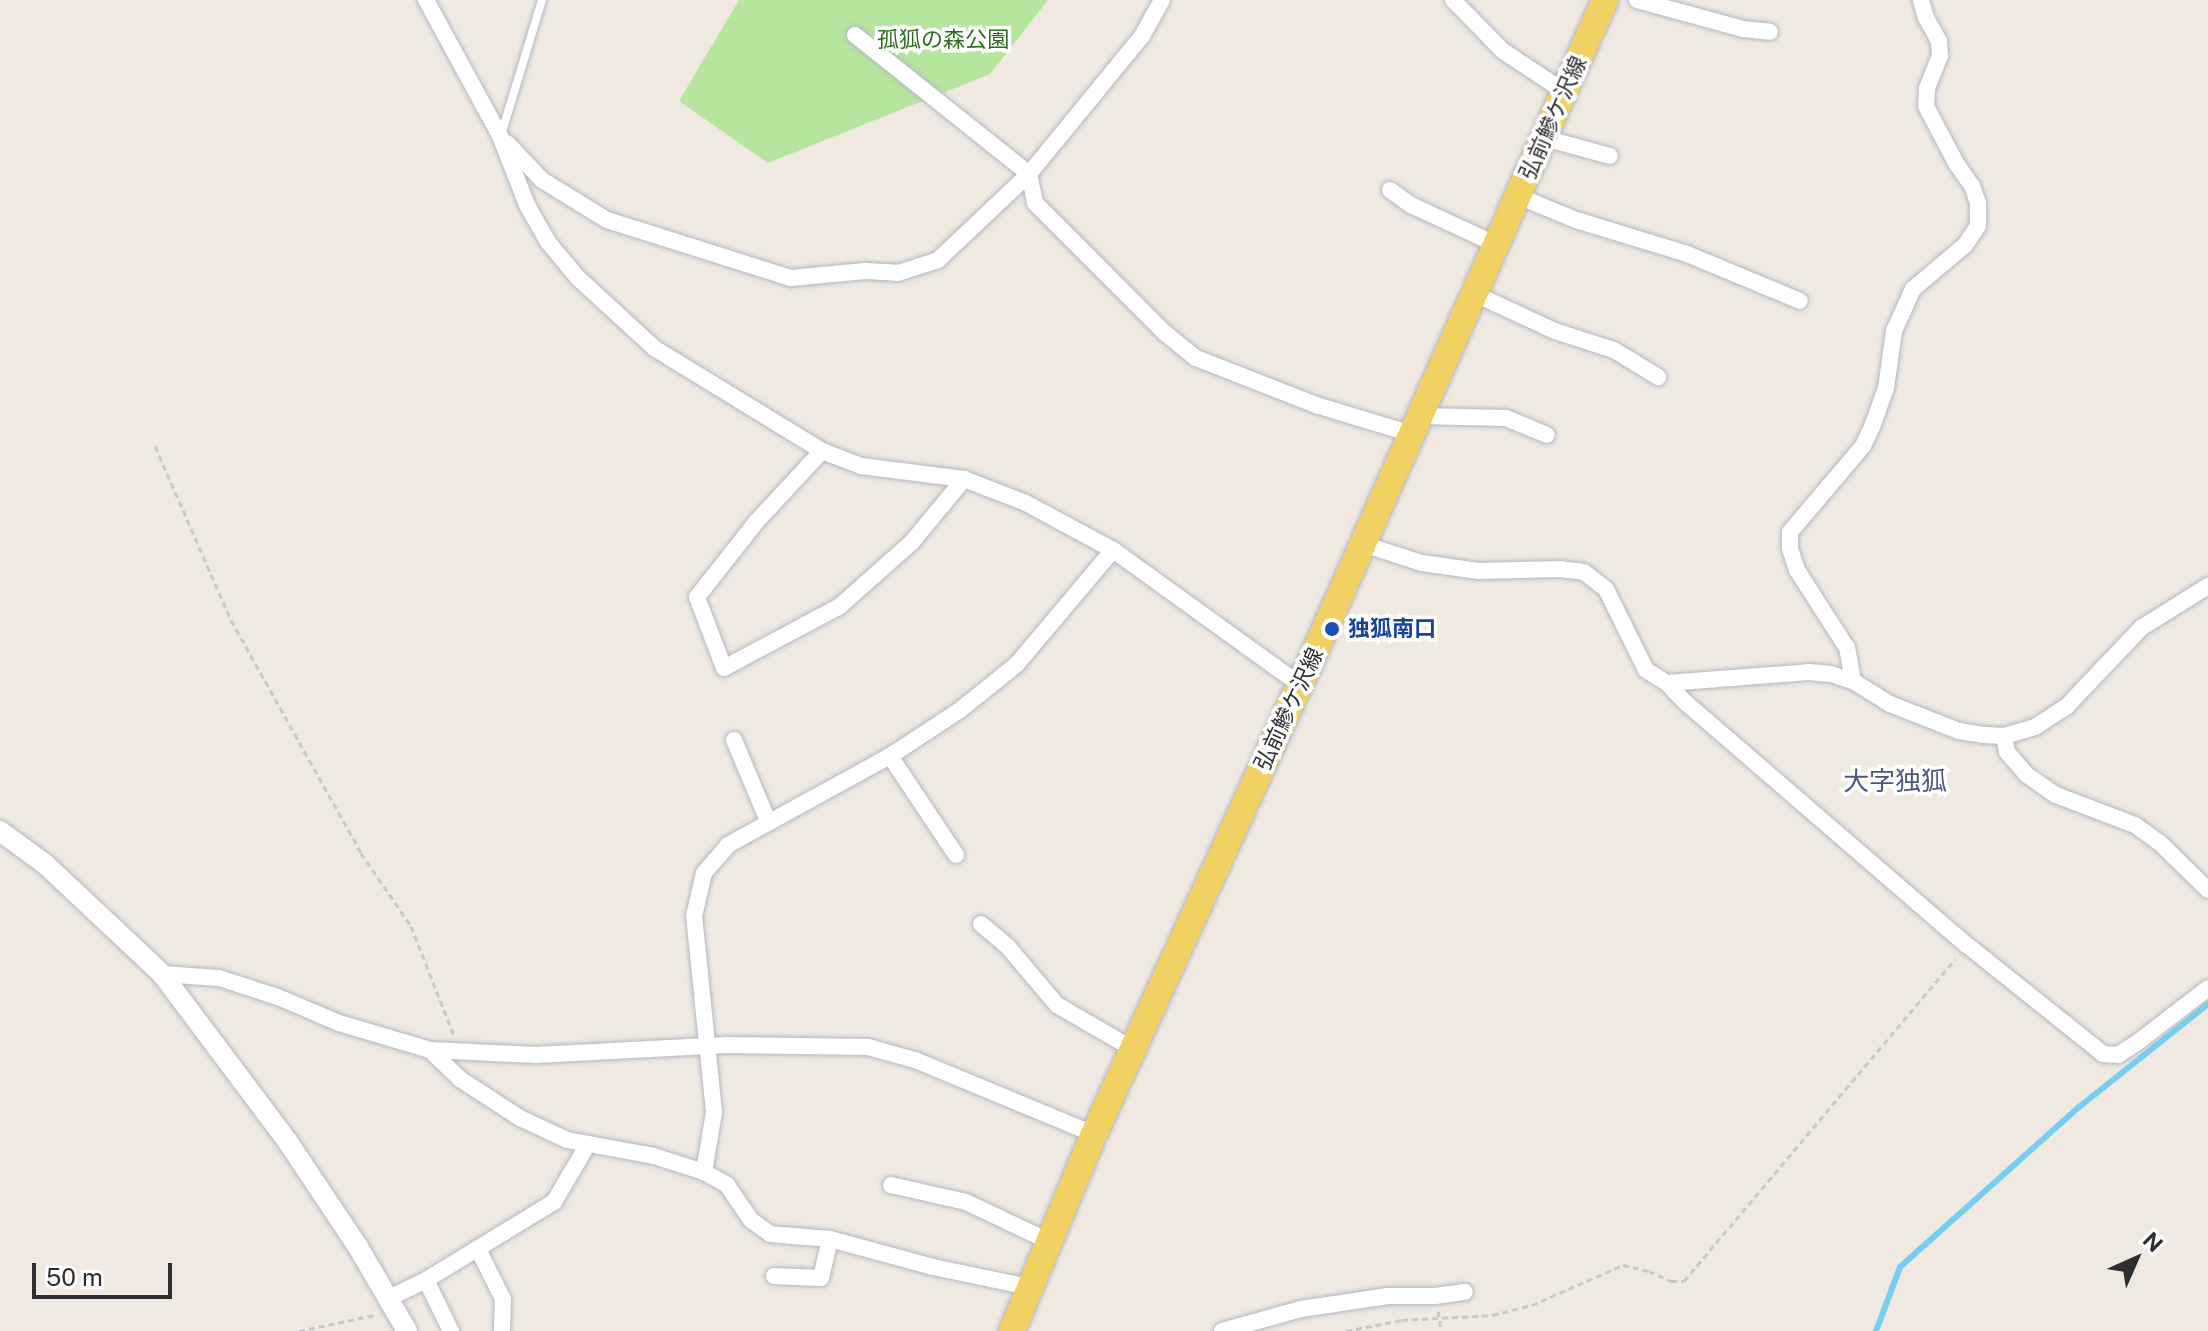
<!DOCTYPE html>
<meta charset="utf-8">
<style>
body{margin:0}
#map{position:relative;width:2208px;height:1331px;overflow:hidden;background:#efe9e1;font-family:"Public Sans","Noto Sans JP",sans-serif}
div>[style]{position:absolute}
.green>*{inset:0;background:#b6e59e}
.stream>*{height:6px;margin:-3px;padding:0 3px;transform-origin:3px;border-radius:3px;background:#75cff0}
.path>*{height:3px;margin-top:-1.5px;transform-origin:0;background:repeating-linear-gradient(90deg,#c9c9c9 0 6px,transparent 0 10px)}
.roads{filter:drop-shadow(0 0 2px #b4b7c1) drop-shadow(0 0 2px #b4b7c1)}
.service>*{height:8px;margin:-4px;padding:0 4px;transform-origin:4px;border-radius:4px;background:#fff}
.minor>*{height:16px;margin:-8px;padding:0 8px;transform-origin:8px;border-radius:8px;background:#fff}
.tertiary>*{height:20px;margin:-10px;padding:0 10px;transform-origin:10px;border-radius:10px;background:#fff}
.primary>*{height:26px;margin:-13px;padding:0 13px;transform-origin:13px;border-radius:13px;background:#f2d163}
.dots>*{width:22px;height:22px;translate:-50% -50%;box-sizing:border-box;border:4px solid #fff;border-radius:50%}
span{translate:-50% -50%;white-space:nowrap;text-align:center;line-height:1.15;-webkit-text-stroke:7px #fff;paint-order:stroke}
.park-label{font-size:22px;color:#2c6e1b}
.street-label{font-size:22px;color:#2e2e2e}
.transit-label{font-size:22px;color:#164399;font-weight:700}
.left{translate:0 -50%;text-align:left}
.quarter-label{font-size:26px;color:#4d5680}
.north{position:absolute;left:2096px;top:1219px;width:80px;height:80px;-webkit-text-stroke:6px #fff;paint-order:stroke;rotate:45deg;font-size:22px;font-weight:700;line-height:32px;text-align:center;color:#2e2e2e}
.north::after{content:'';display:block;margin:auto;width:28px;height:36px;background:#2e2e2e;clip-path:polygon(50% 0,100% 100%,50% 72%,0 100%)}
.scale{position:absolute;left:32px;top:1263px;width:140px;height:36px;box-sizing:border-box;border:4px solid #2e2e2e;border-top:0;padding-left:10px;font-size:24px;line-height:28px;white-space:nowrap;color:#2e2e2e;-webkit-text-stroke:6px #fff;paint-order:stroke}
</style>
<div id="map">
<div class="green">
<i style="clip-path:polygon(739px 0,1048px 0,990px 74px,768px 163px,679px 101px)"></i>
</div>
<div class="stream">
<i style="left:1876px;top:1331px;width:68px;rotate:-69.4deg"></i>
<i style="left:1900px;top:1267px;width:240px;rotate:-41.8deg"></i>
<i style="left:2079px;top:1107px;width:165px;rotate:-38.6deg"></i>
</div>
<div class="path">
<i style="left:155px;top:446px;width:190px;rotate:66.4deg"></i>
<i style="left:231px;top:620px;width:267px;rotate:60.8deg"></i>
<i style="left:361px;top:853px;width:88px;rotate:55.6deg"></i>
<i style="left:411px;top:926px;width:118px;rotate:68.6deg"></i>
<i style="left:1438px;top:1311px;width:20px;rotate:81deg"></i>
<i style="left:299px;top:1331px;width:77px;rotate:-12deg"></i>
<i style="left:1346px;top:1331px;width:57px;rotate:-11.1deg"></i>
<i style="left:1402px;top:1320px;width:91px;rotate:-3.1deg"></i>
<i style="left:1493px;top:1315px;width:40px;rotate:-14.4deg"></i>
<i style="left:1532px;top:1305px;width:99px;rotate:-23.7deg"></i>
<i style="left:1623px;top:1265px;width:27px;rotate:13deg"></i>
<i style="left:1649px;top:1271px;width:24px;rotate:24deg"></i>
<i style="left:1671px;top:1281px;width:13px"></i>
<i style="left:1684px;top:1281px;width:421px;rotate:-49.9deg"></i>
</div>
<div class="roads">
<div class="service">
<i style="left:501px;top:135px;width:141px;rotate:-73.1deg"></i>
</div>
<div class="minor">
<i style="left:426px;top:0;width:155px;rotate:61.4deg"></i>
<i style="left:500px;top:136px;width:74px;rotate:68.6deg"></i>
<i style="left:527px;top:205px;width:43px;rotate:60.4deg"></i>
<i style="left:548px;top:242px;width:47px;rotate:50.2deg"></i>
<i style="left:578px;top:278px;width:103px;rotate:42.6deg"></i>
<i style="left:654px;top:348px;width:197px;rotate:31.5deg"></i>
<i style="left:822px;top:451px;width:42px;rotate:21deg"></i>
<i style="left:861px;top:466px;width:104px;rotate:7.2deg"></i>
<i style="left:964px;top:479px;width:66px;rotate:21.2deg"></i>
<i style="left:1026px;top:503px;width:99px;rotate:28.4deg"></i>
<i style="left:1113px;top:550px;width:231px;rotate:35.8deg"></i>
<i style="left:1453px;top:0;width:71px;rotate:45.6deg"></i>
<i style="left:1503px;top:51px;width:74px;rotate:33.5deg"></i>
<i style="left:1637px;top:0;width:110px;rotate:15.3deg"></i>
<i style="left:1743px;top:29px;width:27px;rotate:6deg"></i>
<i style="left:855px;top:35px;width:223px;rotate:38.6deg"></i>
<i style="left:1029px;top:174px;width:30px;rotate:78deg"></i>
<i style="left:1035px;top:203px;width:184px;rotate:45deg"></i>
<i style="left:1165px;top:333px;width:40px;rotate:39deg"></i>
<i style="left:1196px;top:358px;width:129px;rotate:21.4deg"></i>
<i style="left:1316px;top:405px;width:100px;rotate:16.8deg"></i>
<i style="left:1544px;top:138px;width:68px;rotate:15.3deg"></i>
<i style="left:507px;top:143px;width:51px;rotate:46.6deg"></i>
<i style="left:542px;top:180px;width:76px;rotate:31.6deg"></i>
<i style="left:607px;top:220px;width:193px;rotate:17.5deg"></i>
<i style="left:791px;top:278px;width:74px;rotate:-5.4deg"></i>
<i style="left:865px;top:271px;width:33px;rotate:3deg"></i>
<i style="left:898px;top:273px;width:42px;rotate:-18deg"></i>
<i style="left:938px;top:260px;width:125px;rotate:-43.4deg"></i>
<i style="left:1029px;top:174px;width:178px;rotate:-50.7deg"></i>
<i style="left:1142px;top:36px;width:41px;rotate:-60.9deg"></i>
<i style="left:1390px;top:190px;width:26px;rotate:36deg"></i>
<i style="left:1411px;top:205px;width:95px;rotate:24.9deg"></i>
<i style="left:1518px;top:196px;width:63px;rotate:22.5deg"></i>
<i style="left:1576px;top:220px;width:116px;rotate:17deg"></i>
<i style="left:1687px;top:254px;width:122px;rotate:22.6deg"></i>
<i style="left:1475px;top:294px;width:88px;rotate:24.8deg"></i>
<i style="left:1555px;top:331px;width:62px;rotate:17.9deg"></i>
<i style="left:1614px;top:350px;width:52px;rotate:31.5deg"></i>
<i style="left:1421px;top:416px;width:85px;rotate:1.3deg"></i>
<i style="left:1506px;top:418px;width:44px;rotate:22.5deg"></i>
<i style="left:822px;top:451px;width:96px;rotate:132.9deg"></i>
<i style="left:757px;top:521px;width:97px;rotate:128.3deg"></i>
<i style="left:697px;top:597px;width:76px;rotate:69.2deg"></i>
<i style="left:724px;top:668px;width:132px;rotate:-28.1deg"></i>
<i style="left:840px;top:606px;width:96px;rotate:-41.6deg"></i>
<i style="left:912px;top:542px;width:82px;rotate:-50.5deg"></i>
<i style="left:1363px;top:544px;width:62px;rotate:17.9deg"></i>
<i style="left:1422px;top:563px;width:57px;rotate:8.1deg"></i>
<i style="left:1478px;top:571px;width:82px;rotate:-1.4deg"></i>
<i style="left:1560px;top:569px;width:24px;rotate:7deg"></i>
<i style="left:1584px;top:572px;width:28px;rotate:38deg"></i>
<i style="left:1606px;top:589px;width:90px;rotate:63.7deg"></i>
<i style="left:1646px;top:670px;width:25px;rotate:32deg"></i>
<i style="left:1667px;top:683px;width:142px;rotate:-4.4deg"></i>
<i style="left:1809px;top:672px;width:22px;rotate:5deg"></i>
<i style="left:1831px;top:674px;width:23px;rotate:18deg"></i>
<i style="left:1853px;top:681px;width:44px;rotate:31.9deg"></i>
<i style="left:1890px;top:704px;width:74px;rotate:21.4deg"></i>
<i style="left:1959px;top:731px;width:26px;rotate:9deg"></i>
<i style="left:1985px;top:735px;width:19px;rotate:3deg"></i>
<i style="left:2004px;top:736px;width:32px;rotate:-16deg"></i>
<i style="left:2035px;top:727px;width:38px;rotate:-33deg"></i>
<i style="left:2067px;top:706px;width:108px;rotate:-46.5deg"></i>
<i style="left:2141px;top:628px;width:79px;rotate:-32.1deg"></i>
<i style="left:1853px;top:681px;width:34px;rotate:-100deg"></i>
<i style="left:1847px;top:648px;width:93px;rotate:-122.7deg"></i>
<i style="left:1797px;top:570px;width:23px;rotate:-108deg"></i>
<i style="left:1790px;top:548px;width:16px;rotate:-90deg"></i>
<i style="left:1790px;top:532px;width:113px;rotate:-49.7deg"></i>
<i style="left:1863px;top:446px;width:21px;rotate:-65deg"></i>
<i style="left:1872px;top:427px;width:41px;rotate:-70.3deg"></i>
<i style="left:1886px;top:388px;width:58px;rotate:-82deg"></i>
<i style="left:1894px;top:331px;width:46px;rotate:-65.7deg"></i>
<i style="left:1913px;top:289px;width:68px;rotate:-40.2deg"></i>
<i style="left:1965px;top:245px;width:23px;rotate:-56deg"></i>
<i style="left:1978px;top:226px;width:23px;rotate:-90deg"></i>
<i style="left:1978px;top:203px;width:18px;rotate:-109deg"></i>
<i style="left:1972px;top:186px;width:28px;rotate:-125deg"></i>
<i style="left:1956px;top:163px;width:64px;rotate:-117.8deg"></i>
<i style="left:1926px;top:106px;width:18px;rotate:-87deg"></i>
<i style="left:1927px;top:88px;width:35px;rotate:-68deg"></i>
<i style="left:1940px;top:56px;width:15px;rotate:-94deg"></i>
<i style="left:1939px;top:41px;width:26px;rotate:-119deg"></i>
<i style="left:1926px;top:18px;width:19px;rotate:-106deg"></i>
<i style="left:1667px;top:683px;width:26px;rotate:47deg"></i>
<i style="left:1685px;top:702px;width:372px;rotate:40.8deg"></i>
<i style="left:1967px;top:945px;width:174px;rotate:38.7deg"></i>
<i style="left:2103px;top:1054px;width:15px;rotate:4deg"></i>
<i style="left:2118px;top:1055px;width:24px;rotate:-33deg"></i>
<i style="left:2138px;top:1042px;width:88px;rotate:-37.6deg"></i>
<i style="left:2004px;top:736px;width:16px;rotate:79deg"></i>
<i style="left:2007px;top:752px;width:30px;rotate:49deg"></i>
<i style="left:2027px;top:775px;width:35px;rotate:35deg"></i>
<i style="left:2056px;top:795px;width:85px;rotate:20.8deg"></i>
<i style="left:2135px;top:825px;width:31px;rotate:36deg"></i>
<i style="left:2160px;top:843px;width:67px;rotate:44.4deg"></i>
<i style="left:734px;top:740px;width:88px;rotate:67.2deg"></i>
<i style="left:890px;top:756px;width:119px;rotate:56.3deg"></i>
<i style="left:981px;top:924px;width:35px;rotate:40deg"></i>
<i style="left:1008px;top:947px;width:76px;rotate:49.8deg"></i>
<i style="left:1057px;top:1005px;width:88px;rotate:30.1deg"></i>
<i style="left:162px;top:974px;width:57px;rotate:4deg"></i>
<i style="left:219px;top:978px;width:62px;rotate:17.9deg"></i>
<i style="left:278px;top:997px;width:66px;rotate:23.1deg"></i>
<i style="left:339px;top:1023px;width:95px;rotate:16.5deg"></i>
<i style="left:430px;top:1050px;width:106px;rotate:2.7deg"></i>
<i style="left:536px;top:1055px;width:191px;rotate:-3deg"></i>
<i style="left:727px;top:1045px;width:141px;rotate:0.8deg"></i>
<i style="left:868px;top:1047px;width:49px;rotate:15.5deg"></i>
<i style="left:915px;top:1060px;width:194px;rotate:22.5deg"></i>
<i style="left:430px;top:1050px;width:42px;rotate:44deg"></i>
<i style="left:460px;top:1079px;width:72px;rotate:33deg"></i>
<i style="left:520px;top:1118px;width:52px;rotate:25.1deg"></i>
<i style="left:567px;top:1140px;width:88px;rotate:10.4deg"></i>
<i style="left:654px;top:1156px;width:52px;rotate:17.7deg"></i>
<i style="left:704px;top:1172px;width:26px;rotate:29deg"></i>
<i style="left:727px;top:1185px;width:42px;rotate:55.6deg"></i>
<i style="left:751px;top:1220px;width:24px;rotate:36deg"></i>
<i style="left:770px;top:1234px;width:60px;rotate:4.8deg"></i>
<i style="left:830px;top:1239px;width:107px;rotate:15.2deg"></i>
<i style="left:933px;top:1267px;width:98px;rotate:11.8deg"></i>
<i style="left:704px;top:1172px;width:61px;rotate:-80.5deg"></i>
<i style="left:714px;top:1112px;width:197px;rotate:-95.8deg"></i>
<i style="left:694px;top:916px;width:44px;rotate:-76.9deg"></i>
<i style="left:704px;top:873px;width:37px;rotate:-49deg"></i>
<i style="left:728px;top:845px;width:185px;rotate:-28.8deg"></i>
<i style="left:890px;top:756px;width:84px;rotate:-33.3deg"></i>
<i style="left:960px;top:710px;width:73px;rotate:-38.9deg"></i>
<i style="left:1017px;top:664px;width:149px;rotate:-49.9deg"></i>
<i style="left:891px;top:1185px;width:77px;rotate:12.8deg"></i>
<i style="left:966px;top:1202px;width:91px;rotate:25.4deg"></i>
<i style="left:478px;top:1249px;width:56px;rotate:63.4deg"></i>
<i style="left:503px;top:1299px;width:32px;rotate:92deg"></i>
<i style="left:774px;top:1276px;width:47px;rotate:2.4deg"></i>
<i style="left:821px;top:1278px;width:40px;rotate:-77deg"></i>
<i style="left:426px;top:1280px;width:57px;rotate:63.9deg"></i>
<i style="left:389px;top:1298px;width:41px;rotate:-25.9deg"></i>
<i style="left:426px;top:1280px;width:150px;rotate:-31.4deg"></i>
<i style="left:554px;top:1202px;width:67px;rotate:-59.6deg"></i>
<i style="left:1222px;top:1331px;width:82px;rotate:-15.6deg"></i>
<i style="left:1301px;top:1309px;width:88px;rotate:-8.5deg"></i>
<i style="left:1388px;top:1296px;width:47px"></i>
<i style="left:1435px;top:1296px;width:30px;rotate:-8deg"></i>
</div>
<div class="tertiary">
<i style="left:0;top:831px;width:56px;rotate:36.3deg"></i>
<i style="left:45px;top:864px;width:161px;rotate:43.2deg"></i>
<i style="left:162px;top:974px;width:210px;rotate:53.1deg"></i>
<i style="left:288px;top:1142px;width:126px;rotate:56.3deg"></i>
<i style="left:358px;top:1247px;width:97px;rotate:59.7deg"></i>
</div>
<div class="primary">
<i style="left:1012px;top:1331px;width:213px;rotate:-67.4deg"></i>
<i style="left:1094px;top:1134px;width:494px;rotate:-65.4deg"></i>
<i style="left:1300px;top:685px;width:750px;rotate:-66deg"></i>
</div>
</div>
<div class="dots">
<i style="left:1332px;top:629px;background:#1a4fb4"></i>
</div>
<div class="park-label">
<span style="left:943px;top:40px">孤狐の森公園</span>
</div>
<div class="street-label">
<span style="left:1553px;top:118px;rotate:-66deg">弘前鰺ケ沢線</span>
<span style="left:1289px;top:709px;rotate:-65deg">弘前鰺ケ沢線</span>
</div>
<div class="transit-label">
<span class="left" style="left:1348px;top:629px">独狐南口</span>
</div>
<div class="quarter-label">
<span style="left:1895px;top:781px">大字独狐</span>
</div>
<div class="north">N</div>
<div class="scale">50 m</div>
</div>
